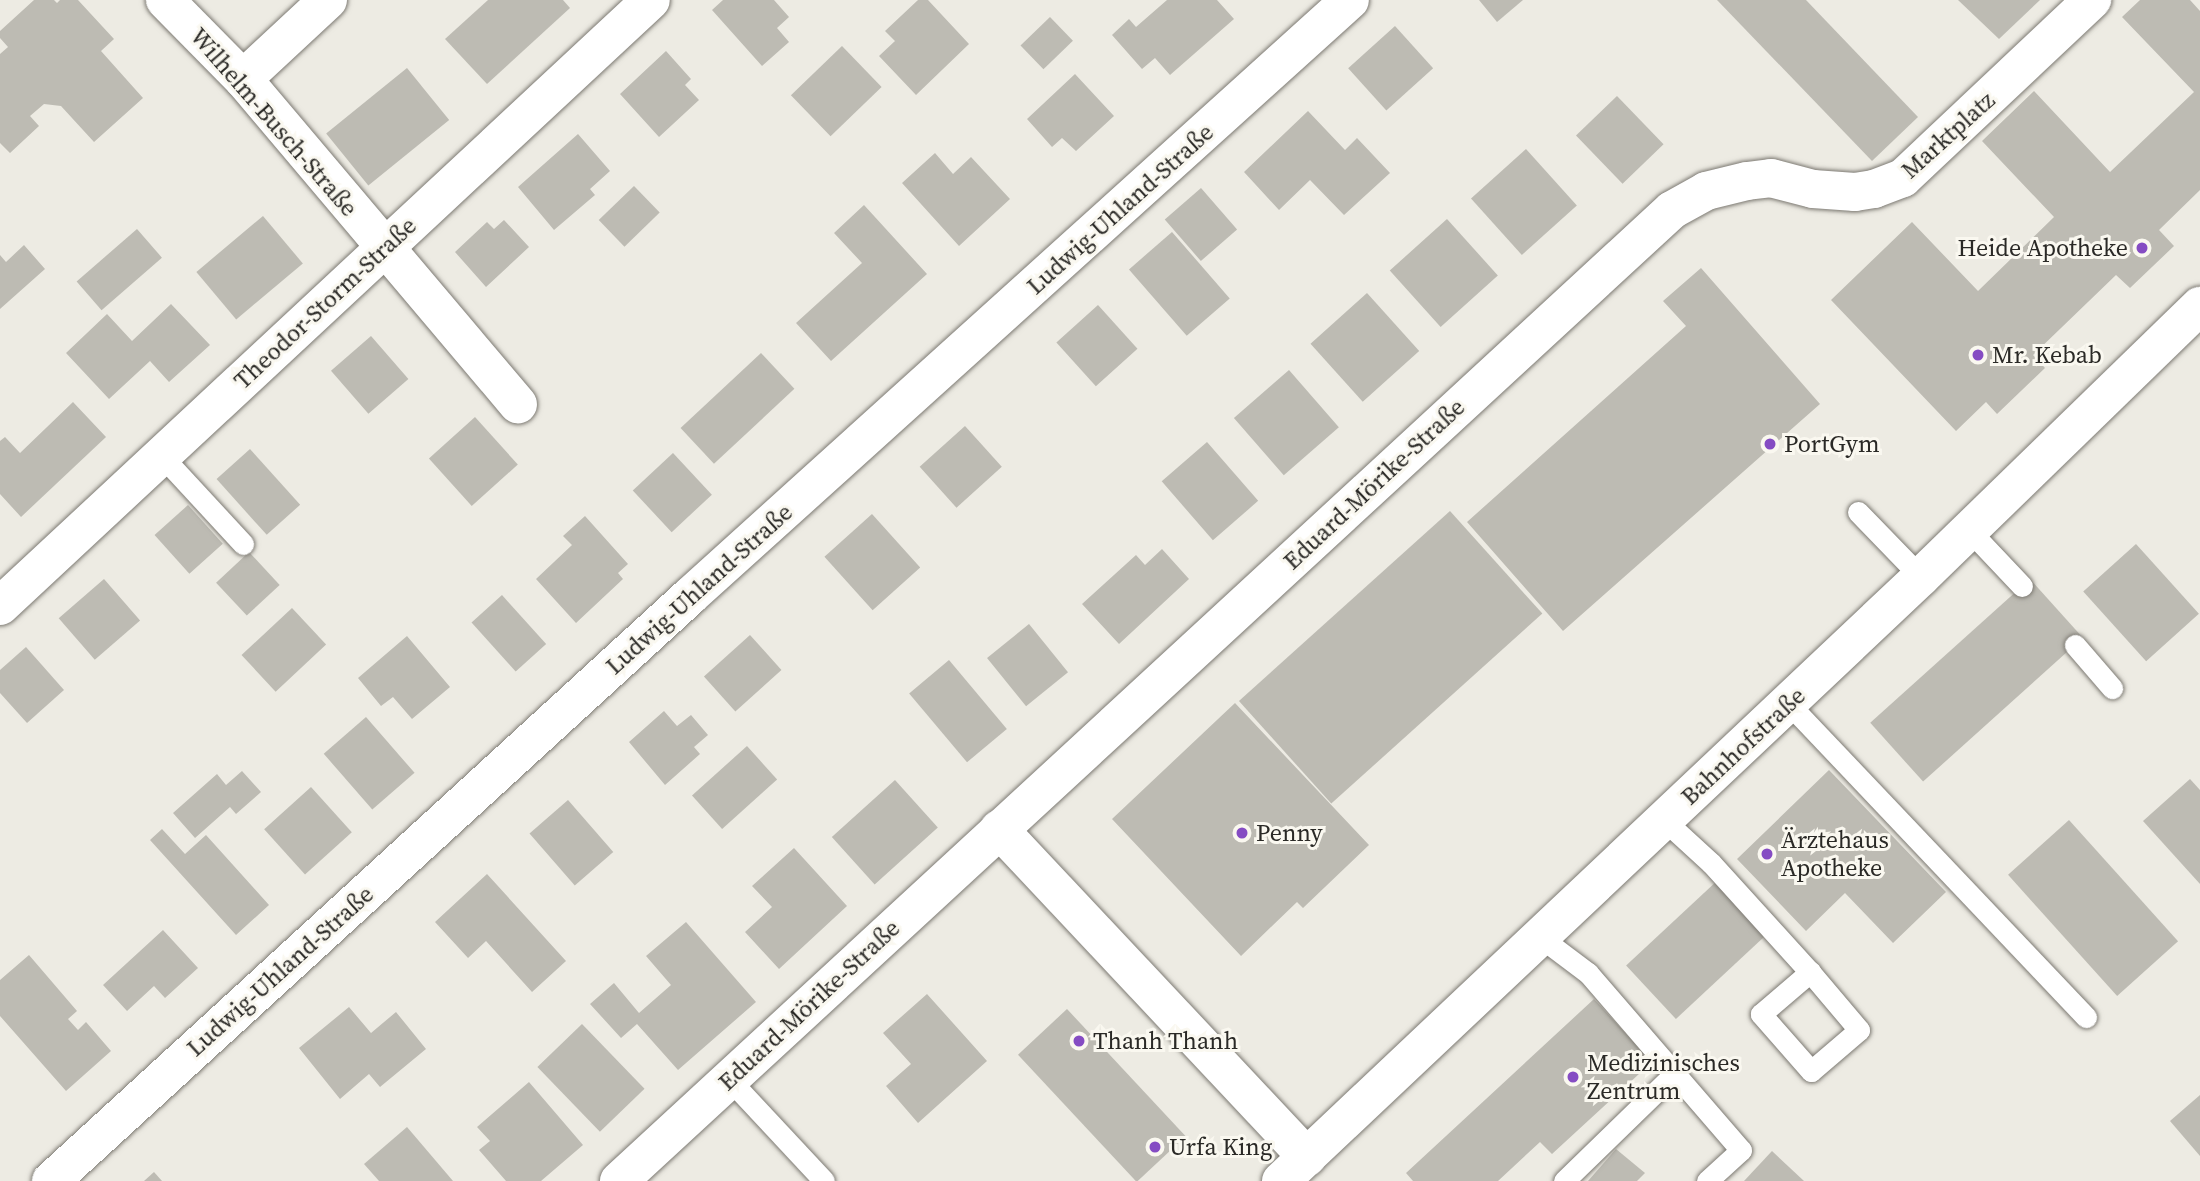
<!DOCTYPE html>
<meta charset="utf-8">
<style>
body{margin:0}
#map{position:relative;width:2200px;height:1181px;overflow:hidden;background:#edebe3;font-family:"Source Serif 4",serif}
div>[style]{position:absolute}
.building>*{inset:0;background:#bdbbb3;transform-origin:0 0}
.roads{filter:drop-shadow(0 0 2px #7c7972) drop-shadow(0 0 2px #7c7972)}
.service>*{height:21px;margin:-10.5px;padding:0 10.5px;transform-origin:10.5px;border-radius:10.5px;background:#fff}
.minor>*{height:38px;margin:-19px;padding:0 19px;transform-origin:19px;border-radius:19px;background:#fff}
.tertiary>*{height:38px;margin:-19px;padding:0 19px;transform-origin:19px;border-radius:19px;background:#fff}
.dots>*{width:19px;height:19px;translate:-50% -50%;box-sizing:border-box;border:4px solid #faf8f0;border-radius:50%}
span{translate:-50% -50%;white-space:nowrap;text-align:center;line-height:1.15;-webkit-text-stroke:6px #faf8f0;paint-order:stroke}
.street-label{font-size:24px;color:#2a2926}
.poi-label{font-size:24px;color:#2a2926}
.right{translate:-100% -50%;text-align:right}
.left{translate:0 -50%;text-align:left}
</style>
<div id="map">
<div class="building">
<i style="clip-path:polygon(34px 0,54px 0,57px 3px,60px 0,78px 0,114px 39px,101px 51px,143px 98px,94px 142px,61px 106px,44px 104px,30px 116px,39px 126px,10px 153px,0 143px,0 54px,8px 47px,0 38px,0 31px)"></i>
<i style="clip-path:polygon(488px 0,563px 0,570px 8px,487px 84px,445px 39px)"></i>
<i style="clip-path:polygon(723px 0,774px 0,789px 17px,777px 28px,789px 42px,762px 66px,712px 10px)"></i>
<i style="clip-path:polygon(918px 0,928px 0,969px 44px,916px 95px,879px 56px,895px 41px,885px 31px)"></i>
<i style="clip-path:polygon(1167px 0,1217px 0,1234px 19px,1170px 75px,1155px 58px,1142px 69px,1112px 35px,1129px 19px,1136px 27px)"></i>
<i style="clip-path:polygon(1479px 0,1523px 0,1497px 22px)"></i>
<i style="clip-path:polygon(1717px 0,1806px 0,1918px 117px,1872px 161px)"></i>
<i style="clip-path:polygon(1958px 0,2040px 0,1999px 39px)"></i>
<i style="clip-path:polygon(2140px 0,2190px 0,2200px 11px,2200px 190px,2159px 230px,2174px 246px,2130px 288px,2116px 275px,2033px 355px,2045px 368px,1997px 414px,1986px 402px,1956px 431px,1831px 300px,1912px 222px,1978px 291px,2054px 217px,1982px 141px,2034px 91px,2110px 172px,2194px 92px,2122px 17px)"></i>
<i style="left:1050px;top:17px;width:33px;height:41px;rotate:46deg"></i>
<i style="left:1395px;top:26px;width:57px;height:63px;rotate:48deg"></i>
<i style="left:842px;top:46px;width:57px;height:71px;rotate:46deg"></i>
<i style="clip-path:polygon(666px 51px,691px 79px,685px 85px,699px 100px,659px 137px,620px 94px)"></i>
<i style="left:407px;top:68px;width:67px;height:104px;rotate:51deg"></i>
<i style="clip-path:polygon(1075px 74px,1114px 116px,1076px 151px,1062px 138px,1052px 147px,1027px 119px)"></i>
<i style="left:1617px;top:96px;width:67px;height:57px;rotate:46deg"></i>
<i style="clip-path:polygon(1308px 111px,1345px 150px,1357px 138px,1390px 173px,1344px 215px,1310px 180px,1279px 210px,1244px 172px)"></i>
<i style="clip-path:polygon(578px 134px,610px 171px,590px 189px,595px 195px,554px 230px,518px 187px)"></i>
<i style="left:1526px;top:149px;width:76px;height:74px;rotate:48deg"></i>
<i style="clip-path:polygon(935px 153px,953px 174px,971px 157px,1010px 199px,959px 246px,902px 183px)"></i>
<i style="left:634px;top:186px;width:37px;height:49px;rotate:46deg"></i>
<i style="left:1201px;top:188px;width:55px;height:48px;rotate:49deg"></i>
<i style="clip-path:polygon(864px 205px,927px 274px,831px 361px,796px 323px,862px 263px,834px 233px)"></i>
<i style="left:263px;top:216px;width:62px;height:87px;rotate:50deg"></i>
<i style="left:1447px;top:219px;width:76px;height:77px;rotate:48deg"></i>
<i style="clip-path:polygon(504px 220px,529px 247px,486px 287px,455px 252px,487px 222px,494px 229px)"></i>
<i style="left:137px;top:229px;width:38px;height:80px;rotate:49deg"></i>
<i style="left:1172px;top:232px;width:88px;height:57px;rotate:49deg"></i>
<i style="clip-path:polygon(24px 245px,45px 269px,0 309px,0 255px,6px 262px)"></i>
<i style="clip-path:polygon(1701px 268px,1820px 404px,1563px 631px,1467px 522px,1686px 326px,1663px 301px)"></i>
<i style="left:1367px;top:293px;width:78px;height:76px;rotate:48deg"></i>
<i style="clip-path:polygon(171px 304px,210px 345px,169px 382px,150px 361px,109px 399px,66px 353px,107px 314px,132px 341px)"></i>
<i style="left:1098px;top:305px;width:59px;height:56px;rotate:48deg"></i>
<i style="left:371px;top:336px;width:57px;height:53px;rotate:49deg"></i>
<i style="left:761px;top:353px;width:49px;height:110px;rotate:47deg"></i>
<i style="left:1289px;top:370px;width:76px;height:73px;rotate:49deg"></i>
<i style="clip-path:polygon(73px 402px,106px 437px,21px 517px,0 494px,0 441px,5px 437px,20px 453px)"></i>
<i style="left:475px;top:417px;width:64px;height:62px;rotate:48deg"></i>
<i style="left:965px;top:426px;width:55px;height:61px;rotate:48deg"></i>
<i style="left:1207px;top:442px;width:78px;height:60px;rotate:49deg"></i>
<i style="left:250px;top:449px;width:75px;height:45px;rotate:48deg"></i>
<i style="left:673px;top:453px;width:57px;height:55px;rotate:47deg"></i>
<i style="left:188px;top:505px;width:52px;height:45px;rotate:48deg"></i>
<i style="left:1450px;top:511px;width:138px;height:284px;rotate:48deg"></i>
<i style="left:872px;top:514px;width:72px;height:64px;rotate:48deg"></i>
<i style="clip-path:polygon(585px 516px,628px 564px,618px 573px,623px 579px,576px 623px,536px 579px,572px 545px,563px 536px)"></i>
<i style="left:2136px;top:544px;width:94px;height:71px;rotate:48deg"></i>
<i style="clip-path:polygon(1162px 549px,1189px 579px,1119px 644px,1082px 604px,1136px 555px,1145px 565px)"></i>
<i style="left:249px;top:552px;width:45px;height:45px;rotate:47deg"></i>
<i style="left:104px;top:579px;width:55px;height:60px;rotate:49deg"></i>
<i style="left:2030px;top:579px;width:79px;height:215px;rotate:48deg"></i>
<i style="left:502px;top:595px;width:66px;height:41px;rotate:48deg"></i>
<i style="left:292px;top:608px;width:50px;height:69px;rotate:47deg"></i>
<i style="left:1029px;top:624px;width:62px;height:54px;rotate:51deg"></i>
<i style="left:750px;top:635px;width:47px;height:62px;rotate:48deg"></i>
<i style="clip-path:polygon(407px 636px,450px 687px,412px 719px,393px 697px,381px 706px,358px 678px)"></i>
<i style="clip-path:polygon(26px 647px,64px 690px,27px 723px,0 693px,0 670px)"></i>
<i style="left:949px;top:660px;width:90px;height:52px;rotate:50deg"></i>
<i style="clip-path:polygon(1235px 703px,1369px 845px,1303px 908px,1297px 902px,1241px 956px,1112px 819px)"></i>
<i style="clip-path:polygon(664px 711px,677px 726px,691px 715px,708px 735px,694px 747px,700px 754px,665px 785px,629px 742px)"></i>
<i style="left:366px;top:717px;width:74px;height:56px;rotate:49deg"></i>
<i style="left:747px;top:746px;width:45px;height:74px;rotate:48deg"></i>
<i style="clip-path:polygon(1829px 770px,1946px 892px,1893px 943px,1845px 893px,1806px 931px,1737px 859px)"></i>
<i style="clip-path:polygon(242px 771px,261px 792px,236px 814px,230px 807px,195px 838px,173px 813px,217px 774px,226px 785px)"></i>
<i style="clip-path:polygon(2190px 779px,2200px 790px,2200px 884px,2143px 821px)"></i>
<i style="left:895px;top:780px;width:64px;height:85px;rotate:48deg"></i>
<i style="left:311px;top:787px;width:61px;height:63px;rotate:48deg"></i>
<i style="left:568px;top:800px;width:69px;height:51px;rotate:49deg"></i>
<i style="left:2069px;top:820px;width:163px;height:82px;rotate:48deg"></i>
<i style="clip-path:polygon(162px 829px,185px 854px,206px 835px,269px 905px,236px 935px,150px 840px)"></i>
<i style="clip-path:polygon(794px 848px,847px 906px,779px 969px,745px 932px,772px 907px,752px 886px)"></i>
<i style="clip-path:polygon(487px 874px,566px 961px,532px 992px,486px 941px,468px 958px,435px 922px)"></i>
<i style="left:1719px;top:879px;width:73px;height:127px;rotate:47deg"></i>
<i style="clip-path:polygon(686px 922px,756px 1002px,678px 1070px,637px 1024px,621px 1038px,590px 1004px,614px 983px,639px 1013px,671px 985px,646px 956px)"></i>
<i style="clip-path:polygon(163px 930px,198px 968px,165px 998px,154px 986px,127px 1011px,103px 985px)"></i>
<i style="clip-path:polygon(29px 955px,77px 1011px,68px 1019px,78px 1030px,86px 1022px,111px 1051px,66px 1091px,0 1016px,0 980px)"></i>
<i style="clip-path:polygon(927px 994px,987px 1061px,918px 1123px,886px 1086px,911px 1064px,883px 1033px)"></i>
<i style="clip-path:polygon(1594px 999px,1652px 1062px,1552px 1154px,1540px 1142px,1498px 1181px,1413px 1181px,1406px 1173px)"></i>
<i style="clip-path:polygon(349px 1007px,371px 1033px,396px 1012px,426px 1049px,380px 1087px,369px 1074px,340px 1099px,299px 1048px)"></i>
<i style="left:1067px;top:1009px;width:174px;height:67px;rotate:47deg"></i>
<i style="left:582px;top:1024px;width:90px;height:62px;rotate:46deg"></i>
<i style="clip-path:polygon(529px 1082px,583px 1145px,541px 1181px,506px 1181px,479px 1150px,490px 1141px,477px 1127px)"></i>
<i style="clip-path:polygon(2200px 1095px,2200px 1156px,2170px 1121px)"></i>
<i style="clip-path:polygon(407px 1127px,453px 1181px,379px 1181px,364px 1164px)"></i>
<i style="clip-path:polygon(1616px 1149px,1645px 1173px,1637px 1181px,1588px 1181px)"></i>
<i style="clip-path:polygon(1772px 1151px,1804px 1181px,1744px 1181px)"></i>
<i style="clip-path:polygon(154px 1172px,162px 1181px,144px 1181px)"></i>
</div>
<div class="roads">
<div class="service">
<i style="left:161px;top:455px;width:121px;rotate:47.3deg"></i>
<i style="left:1858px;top:512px;width:91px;rotate:45.9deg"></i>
<i style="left:1969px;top:530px;width:77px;rotate:46.6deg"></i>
<i style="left:2075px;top:645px;width:57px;rotate:49.3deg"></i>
<i style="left:1788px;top:703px;width:433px;rotate:46.5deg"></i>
<i style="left:1664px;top:820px;width:64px;rotate:42.5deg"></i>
<i style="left:1711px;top:863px;width:147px;rotate:47.8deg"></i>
<i style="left:1810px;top:972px;width:76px;rotate:49.8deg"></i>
<i style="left:1859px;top:1030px;width:63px;rotate:139.5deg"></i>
<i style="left:1811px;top:1071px;width:76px;rotate:-131.3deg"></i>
<i style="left:1761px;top:1014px;width:65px;rotate:-40.6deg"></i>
<i style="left:1540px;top:937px;width:60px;rotate:36.9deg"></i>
<i style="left:1588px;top:973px;width:234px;rotate:49.2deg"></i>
<i style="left:1741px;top:1150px;width:46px;rotate:137.6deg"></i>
<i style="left:729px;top:1079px;width:139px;rotate:47deg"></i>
<i style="left:1564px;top:1181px;width:155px;rotate:-44.2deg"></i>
</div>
<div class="minor">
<i style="left:165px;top:0;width:111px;rotate:45.4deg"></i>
<i style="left:243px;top:79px;width:426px;rotate:49.8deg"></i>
<i style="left:243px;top:79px;width:116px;rotate:-42.9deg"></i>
<i style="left:0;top:606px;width:889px;rotate:-42.95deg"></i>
<i style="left:999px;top:829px;width:450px;rotate:46.8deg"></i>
<i style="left:51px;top:1181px;width:866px;rotate:-42.47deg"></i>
<i style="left:690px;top:596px;width:889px;rotate:-42.08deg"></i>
<i style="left:619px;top:1181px;width:1432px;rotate:-42.68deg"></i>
<i style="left:1672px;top:210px;width:39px;rotate:-29deg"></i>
<i style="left:1706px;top:191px;width:42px;rotate:-13.7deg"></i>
<i style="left:1747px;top:181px;width:24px;rotate:-7deg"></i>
<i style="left:1771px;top:178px;width:43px;rotate:14.7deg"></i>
<i style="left:1813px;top:189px;width:42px;rotate:4.1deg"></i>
<i style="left:1855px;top:192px;width:19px;rotate:-9deg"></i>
<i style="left:1874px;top:189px;width:31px;rotate:-21deg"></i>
<i style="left:1903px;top:178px;width:260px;rotate:-43.3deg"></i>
</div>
<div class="tertiary">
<i style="left:1281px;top:1181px;width:880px;rotate:-43.34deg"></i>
<i style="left:1921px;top:577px;width:389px;rotate:-44.2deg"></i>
</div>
</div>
<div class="dots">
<i style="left:2142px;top:248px;background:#854cc3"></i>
<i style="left:1978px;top:355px;background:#854cc3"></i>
<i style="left:1770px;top:444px;background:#854cc3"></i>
<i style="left:1242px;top:833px;background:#854cc3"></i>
<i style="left:1767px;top:854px;background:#854cc3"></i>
<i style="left:1079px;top:1041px;background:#854cc3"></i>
<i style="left:1573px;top:1077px;background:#854cc3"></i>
<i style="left:1155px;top:1147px;background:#854cc3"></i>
</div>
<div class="street-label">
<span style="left:274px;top:122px;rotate:49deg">Wilhelm-Busch-Straße</span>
<span style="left:1948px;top:135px;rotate:-42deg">Marktplatz</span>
<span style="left:1120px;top:209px;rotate:-42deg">Ludwig-Uhland-Straße</span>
<span style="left:325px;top:303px;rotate:-43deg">Theodor-Storm-Straße</span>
<span style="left:1374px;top:484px;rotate:-43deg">Eduard-Mörike-Straße</span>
<span style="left:699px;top:589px;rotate:-42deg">Ludwig-Uhland-Straße</span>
<span style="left:1743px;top:746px;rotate:-43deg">Bahnhofstraße</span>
<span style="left:280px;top:971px;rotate:-42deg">Ludwig-Uhland-Straße</span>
<span style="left:809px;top:1005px;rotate:-43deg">Eduard-Mörike-Straße</span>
</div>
<div class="poi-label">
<span class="right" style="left:2128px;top:248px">Heide Apotheke</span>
<span class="left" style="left:1992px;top:355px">Mr. Kebab</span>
<span class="left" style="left:1784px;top:444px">PortGym</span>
<span class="left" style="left:1256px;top:833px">Penny</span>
<span class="left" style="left:1781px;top:854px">Ärztehaus<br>Apotheke</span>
<span class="left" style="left:1093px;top:1041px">Thanh Thanh</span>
<span class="left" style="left:1587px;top:1077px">Medizinisches<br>Zentrum</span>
<span class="left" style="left:1169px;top:1147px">Urfa King</span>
</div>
</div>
